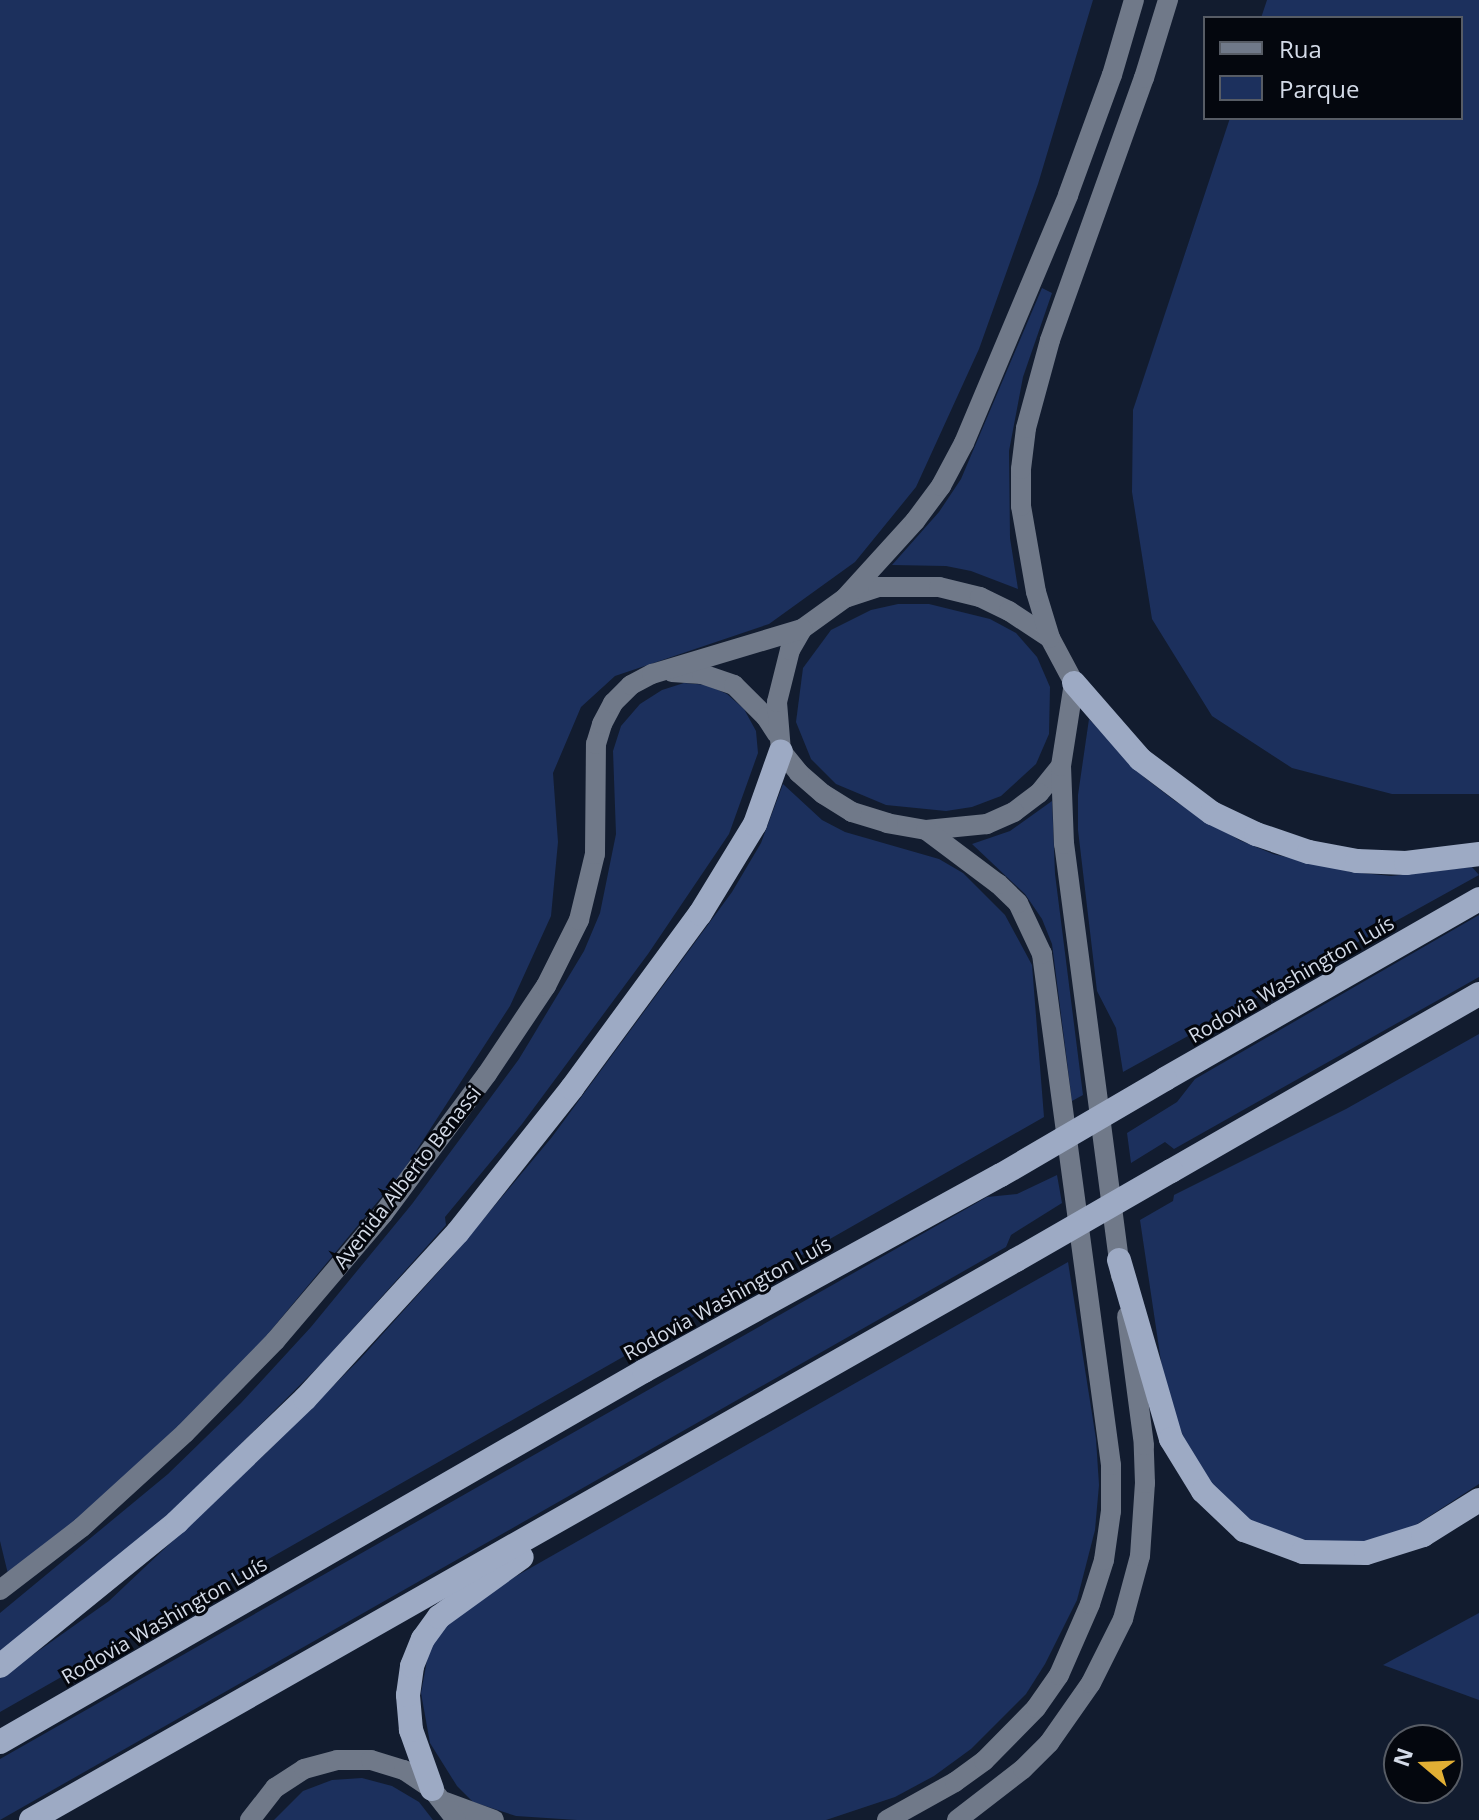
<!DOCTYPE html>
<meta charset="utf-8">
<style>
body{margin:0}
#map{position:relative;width:1479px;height:1820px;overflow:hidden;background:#121c2f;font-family:"Open Sans",sans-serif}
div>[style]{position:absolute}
.green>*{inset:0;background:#1c305d}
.secondary>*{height:20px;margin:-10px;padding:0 10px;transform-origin:10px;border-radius:10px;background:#707989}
.highway>*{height:24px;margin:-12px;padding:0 12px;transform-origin:12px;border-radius:12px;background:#9daac4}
.highway-bridge>*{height:24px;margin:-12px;padding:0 12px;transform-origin:12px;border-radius:12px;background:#9daac4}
span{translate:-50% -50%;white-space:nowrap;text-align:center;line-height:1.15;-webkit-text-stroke:6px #04070e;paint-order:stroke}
.street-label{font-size:20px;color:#d4dbe8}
.legend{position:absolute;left:1203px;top:16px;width:260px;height:104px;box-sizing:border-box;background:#04070e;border:2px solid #575c65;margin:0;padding:10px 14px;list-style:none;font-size:24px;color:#d4dbe8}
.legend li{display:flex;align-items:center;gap:16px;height:40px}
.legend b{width:40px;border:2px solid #575c65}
.north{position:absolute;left:1383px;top:1724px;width:80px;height:80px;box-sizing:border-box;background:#04070e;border:2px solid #575c65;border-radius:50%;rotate:289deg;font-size:22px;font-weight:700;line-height:32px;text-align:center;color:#d4dbe8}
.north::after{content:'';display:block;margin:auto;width:28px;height:36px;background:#e2af34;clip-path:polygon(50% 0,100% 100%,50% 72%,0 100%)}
</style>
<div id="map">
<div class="green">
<i style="clip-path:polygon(0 0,1093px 0,1038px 184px,979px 349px,916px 487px,855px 562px,769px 624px,615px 676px,581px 707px,553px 773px,558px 842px,551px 916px,510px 1006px,403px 1171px,223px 1388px,99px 1504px,8px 1574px,0 1541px)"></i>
<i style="clip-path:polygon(1267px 0,1479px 0,1479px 794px,1392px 794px,1292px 768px,1212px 716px,1152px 619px,1132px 492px,1133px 410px,1230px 118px,1461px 118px,1461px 18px,1261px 18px)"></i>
<i style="clip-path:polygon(1042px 288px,1052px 293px,1023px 377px,1009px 451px,1010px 538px,1018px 589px,971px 571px,946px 566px,892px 565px,939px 512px,961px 479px)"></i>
<i style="clip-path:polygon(898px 604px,929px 604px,990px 619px,1016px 633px,1037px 657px,1050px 687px,1049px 734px,1036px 764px,1001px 796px,972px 807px,946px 811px,886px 805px,836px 784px,811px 759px,796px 722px,803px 668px,831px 630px,871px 610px)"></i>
<i style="clip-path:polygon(684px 683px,707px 685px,727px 694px,744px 709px,756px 731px,758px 753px,729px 834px,648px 954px,522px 1124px,445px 1217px,446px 1225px,324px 1361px,179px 1506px,0 1656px,0 1613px,168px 1474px,241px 1403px,311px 1327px,412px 1204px,519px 1059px,584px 951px,600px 913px,616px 834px,613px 751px,621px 726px,640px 704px,662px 690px)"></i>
<i style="clip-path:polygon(1089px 719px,1145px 778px,1175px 801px,1239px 840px,1273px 854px,1352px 872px,1391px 876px,1472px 867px,1479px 875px,1123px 1072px,1116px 1028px,1097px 991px,1078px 830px,1078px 795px)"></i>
<i style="clip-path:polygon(783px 784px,822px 820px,845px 832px,939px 859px,963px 873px,1005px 915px,1032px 965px,1044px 1117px,0 1712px,0 1678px,109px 1601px,268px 1451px,360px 1359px,451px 1258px,552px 1137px,732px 892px,761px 843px)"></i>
<i style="clip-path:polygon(1052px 801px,1055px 874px,1083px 1095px,1072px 1101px,1052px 944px,1042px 919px,1025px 894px,972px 844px,1010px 831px)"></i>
<i style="clip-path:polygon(1479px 915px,1479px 977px,1174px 1149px,1165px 1142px,1131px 1163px,1127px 1133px,1177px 1102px,1195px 1079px)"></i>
<i style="clip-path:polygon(1479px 1034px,1479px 1484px,1402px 1534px,1371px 1542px,1318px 1544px,1258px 1525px,1236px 1510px,1196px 1468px,1166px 1395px,1140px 1220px,1173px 1201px,1174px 1195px,1346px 1109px)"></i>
<i style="clip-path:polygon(1057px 1175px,1062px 1203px,1011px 1235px,1006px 1247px,0 1820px,0 1759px,987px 1197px,1017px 1194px)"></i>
<i style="clip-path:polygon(1068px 1262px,1096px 1439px,1099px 1485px,1095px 1530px,1077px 1600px,1045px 1664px,1026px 1694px,971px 1749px,934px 1776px,895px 1797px,826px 1820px,577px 1820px,516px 1816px,473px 1802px,457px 1786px,430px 1743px,421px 1693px,430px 1644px,445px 1623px,506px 1582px)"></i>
<i style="clip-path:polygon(1479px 1613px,1479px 1700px,1383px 1665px)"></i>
<i style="clip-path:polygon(362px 1778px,392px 1786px,419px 1802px,433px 1820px,274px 1820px,303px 1791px,332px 1780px)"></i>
</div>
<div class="secondary">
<i style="left:848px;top:597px;width:32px;rotate:-18deg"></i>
<i style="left:878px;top:587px;width:61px"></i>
<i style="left:939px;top:587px;width:42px;rotate:13.7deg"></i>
<i style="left:980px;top:597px;width:32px;rotate:26deg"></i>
<i style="left:1009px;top:611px;width:49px;rotate:33.4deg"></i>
<i style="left:672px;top:672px;width:30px;rotate:4deg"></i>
<i style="left:702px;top:674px;width:34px;rotate:19deg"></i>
<i style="left:734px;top:685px;width:45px;rotate:45deg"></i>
<i style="left:766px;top:717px;width:20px;rotate:57deg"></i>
<i style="left:1061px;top:766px;width:35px;rotate:129deg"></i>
<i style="left:1039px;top:793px;width:31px;rotate:143deg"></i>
<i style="left:1014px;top:812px;width:30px;rotate:156deg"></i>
<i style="left:987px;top:824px;width:61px;rotate:174.4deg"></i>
<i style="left:926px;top:830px;width:39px;rotate:-170deg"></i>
<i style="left:888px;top:823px;width:38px;rotate:-163deg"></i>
<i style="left:852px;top:812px;width:34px;rotate:-148deg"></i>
<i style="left:823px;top:794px;width:32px;rotate:-139deg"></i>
<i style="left:799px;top:773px;width:28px;rotate:-129deg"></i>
<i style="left:781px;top:751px;width:49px;rotate:-94.7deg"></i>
<i style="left:777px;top:702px;width:54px;rotate:-76deg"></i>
<i style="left:790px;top:650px;width:24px;rotate:-60deg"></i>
<i style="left:802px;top:629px;width:53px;rotate:-35.8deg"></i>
<i style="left:845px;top:598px;width:104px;rotate:-47.7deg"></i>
<i style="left:915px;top:521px;width:44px;rotate:-53.4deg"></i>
<i style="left:941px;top:486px;width:49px;rotate:-61.9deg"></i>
<i style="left:964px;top:443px;width:269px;rotate:-67.2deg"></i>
<i style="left:1068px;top:195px;width:128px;rotate:-69.9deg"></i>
<i style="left:1112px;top:75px;width:78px;rotate:-73.7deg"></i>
<i style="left:1121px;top:1276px;width:436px;rotate:-97.5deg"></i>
<i style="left:1064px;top:844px;width:78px;rotate:-92.2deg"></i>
<i style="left:1061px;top:766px;width:84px;rotate:-81.1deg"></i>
<i style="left:1074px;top:683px;width:51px;rotate:-118.1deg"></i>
<i style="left:1050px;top:638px;width:48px;rotate:-106.9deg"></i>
<i style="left:1036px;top:592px;width:87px;rotate:-99.9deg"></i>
<i style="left:1021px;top:506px;width:37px;rotate:-90deg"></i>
<i style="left:1021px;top:469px;width:41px;rotate:-83deg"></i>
<i style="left:1026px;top:428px;width:91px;rotate:-74.7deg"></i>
<i style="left:1050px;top:340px;width:278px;rotate:-70.3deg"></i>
<i style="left:1144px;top:78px;width:82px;rotate:-72.9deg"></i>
<i style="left:0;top:1590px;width:103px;rotate:-37.5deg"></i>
<i style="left:82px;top:1527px;width:139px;rotate:-42.4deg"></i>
<i style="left:185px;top:1433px;width:129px;rotate:-45.6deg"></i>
<i style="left:275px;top:1341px;width:167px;rotate:-49.6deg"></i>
<i style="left:383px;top:1214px;width:174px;rotate:-53.4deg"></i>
<i style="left:487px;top:1074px;width:106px;rotate:-56.2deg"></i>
<i style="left:546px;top:986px;width:74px;rotate:-63.4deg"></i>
<i style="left:579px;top:920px;width:68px;rotate:-76.4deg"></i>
<i style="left:595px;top:854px;width:110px;rotate:-89.5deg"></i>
<i style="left:596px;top:744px;width:21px;rotate:-73deg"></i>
<i style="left:602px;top:724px;width:24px;rotate:-62deg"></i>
<i style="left:613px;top:703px;width:25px;rotate:-45deg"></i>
<i style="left:631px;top:685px;width:24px;rotate:-28deg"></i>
<i style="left:652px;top:674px;width:157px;rotate:-16.7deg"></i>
<i style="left:445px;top:1802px;width:52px;rotate:20.2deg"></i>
<i style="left:250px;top:1820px;width:41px;rotate:-52deg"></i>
<i style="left:275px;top:1788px;width:35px;rotate:-33deg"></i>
<i style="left:304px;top:1769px;width:34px;rotate:-15deg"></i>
<i style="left:337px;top:1760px;width:34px"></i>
<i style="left:371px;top:1760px;width:34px;rotate:17deg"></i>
<i style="left:404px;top:1770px;width:34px;rotate:34deg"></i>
<i style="left:432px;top:1789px;width:39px;rotate:52deg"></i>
<i style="left:887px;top:1820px;width:78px;rotate:-29.2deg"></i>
<i style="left:955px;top:1782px;width:36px;rotate:-36deg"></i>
<i style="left:984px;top:1761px;width:74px;rotate:-45.5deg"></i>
<i style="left:1036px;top:1708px;width:40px;rotate:-55.1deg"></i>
<i style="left:1059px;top:1675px;width:77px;rotate:-66.4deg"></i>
<i style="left:1090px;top:1604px;width:46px;rotate:-72.3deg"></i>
<i style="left:1104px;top:1560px;width:49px;rotate:-81.9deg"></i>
<i style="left:1111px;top:1511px;width:46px;rotate:-90deg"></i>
<i style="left:1111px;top:1465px;width:516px;rotate:-97.69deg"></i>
<i style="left:1042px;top:954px;width:56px;rotate:-115.2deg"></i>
<i style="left:1018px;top:903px;width:28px;rotate:-136deg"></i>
<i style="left:998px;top:884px;width:90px;rotate:-143.1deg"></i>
<i style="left:957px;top:1820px;width:83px;rotate:-37.7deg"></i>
<i style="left:1023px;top:1769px;width:37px;rotate:-45deg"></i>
<i style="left:1049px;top:1743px;width:73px;rotate:-55deg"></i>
<i style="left:1091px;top:1683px;width:72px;rotate:-63.4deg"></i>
<i style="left:1123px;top:1619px;width:65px;rotate:-74.9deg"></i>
<i style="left:1140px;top:1556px;width:73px;rotate:-86.1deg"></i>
<i style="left:1145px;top:1483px;width:38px;rotate:-92deg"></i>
<i style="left:1144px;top:1445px;width:130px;rotate:-97.5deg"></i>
</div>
<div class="highway">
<i style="left:1074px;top:683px;width:101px;rotate:49deg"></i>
<i style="left:1140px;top:759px;width:90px;rotate:36.9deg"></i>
<i style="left:1212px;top:813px;width:49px;rotate:25.5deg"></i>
<i style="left:1256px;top:834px;width:56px;rotate:18.8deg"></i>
<i style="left:1309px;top:852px;width:49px;rotate:10.6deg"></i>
<i style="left:1357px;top:861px;width:49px;rotate:2.3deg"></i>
<i style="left:1406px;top:863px;width:74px;rotate:-7deg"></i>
<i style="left:1165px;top:1079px;width:362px;rotate:-29.8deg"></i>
<i style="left:1171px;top:1171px;width:355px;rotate:-29.9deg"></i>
<i style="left:1119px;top:1260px;width:186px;rotate:73.8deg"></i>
<i style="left:1171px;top:1439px;width:61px;rotate:58.4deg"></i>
<i style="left:1203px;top:1491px;width:57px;rotate:43.6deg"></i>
<i style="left:1244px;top:1530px;width:63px;rotate:20.4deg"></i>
<i style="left:1303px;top:1552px;width:63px;rotate:0.9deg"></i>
<i style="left:1366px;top:1553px;width:60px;rotate:-17.5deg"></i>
<i style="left:1423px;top:1535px;width:66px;rotate:-32deg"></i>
<i style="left:0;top:1666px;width:228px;rotate:-39.1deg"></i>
<i style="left:177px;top:1522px;width:178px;rotate:-43.9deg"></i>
<i style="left:305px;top:1399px;width:226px;rotate:-47.5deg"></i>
<i style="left:458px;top:1232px;width:184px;rotate:-51.6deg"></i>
<i style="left:572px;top:1088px;width:216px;rotate:-53.7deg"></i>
<i style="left:700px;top:914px;width:105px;rotate:-58.6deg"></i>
<i style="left:755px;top:824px;width:77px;rotate:-70.4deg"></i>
<i style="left:0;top:1742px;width:743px;rotate:-29.95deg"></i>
<i style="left:644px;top:1371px;width:407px;rotate:-28.8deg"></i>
<i style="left:432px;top:1789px;width:63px;rotate:-109.6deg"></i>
<i style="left:411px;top:1730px;width:35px;rotate:-95deg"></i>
<i style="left:408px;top:1695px;width:29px;rotate:-82deg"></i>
<i style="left:412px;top:1666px;width:29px;rotate:-68deg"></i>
<i style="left:423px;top:1639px;width:27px;rotate:-54deg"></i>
<i style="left:439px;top:1617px;width:102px;rotate:-35.9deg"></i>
<i style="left:31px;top:1820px;width:1133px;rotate:-29.62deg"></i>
</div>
<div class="highway-bridge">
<i style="left:1001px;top:1175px;width:190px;rotate:-30.3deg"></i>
<i style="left:1016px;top:1260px;width:179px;rotate:-29.9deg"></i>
</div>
<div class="street-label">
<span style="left:1291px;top:979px;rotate:-30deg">Rodovia Washington Luís</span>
<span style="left:407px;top:1177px;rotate:-52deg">Avenida Alberto Benassi</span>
<span style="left:727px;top:1298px;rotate:-29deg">Rodovia Washington Luís</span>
<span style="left:164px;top:1620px;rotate:-30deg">Rodovia Washington Luís</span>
</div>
<ul class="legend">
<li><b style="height:10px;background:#707989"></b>Rua</li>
<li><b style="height:22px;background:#1c305d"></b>Parque</li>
</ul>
<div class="north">N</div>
</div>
